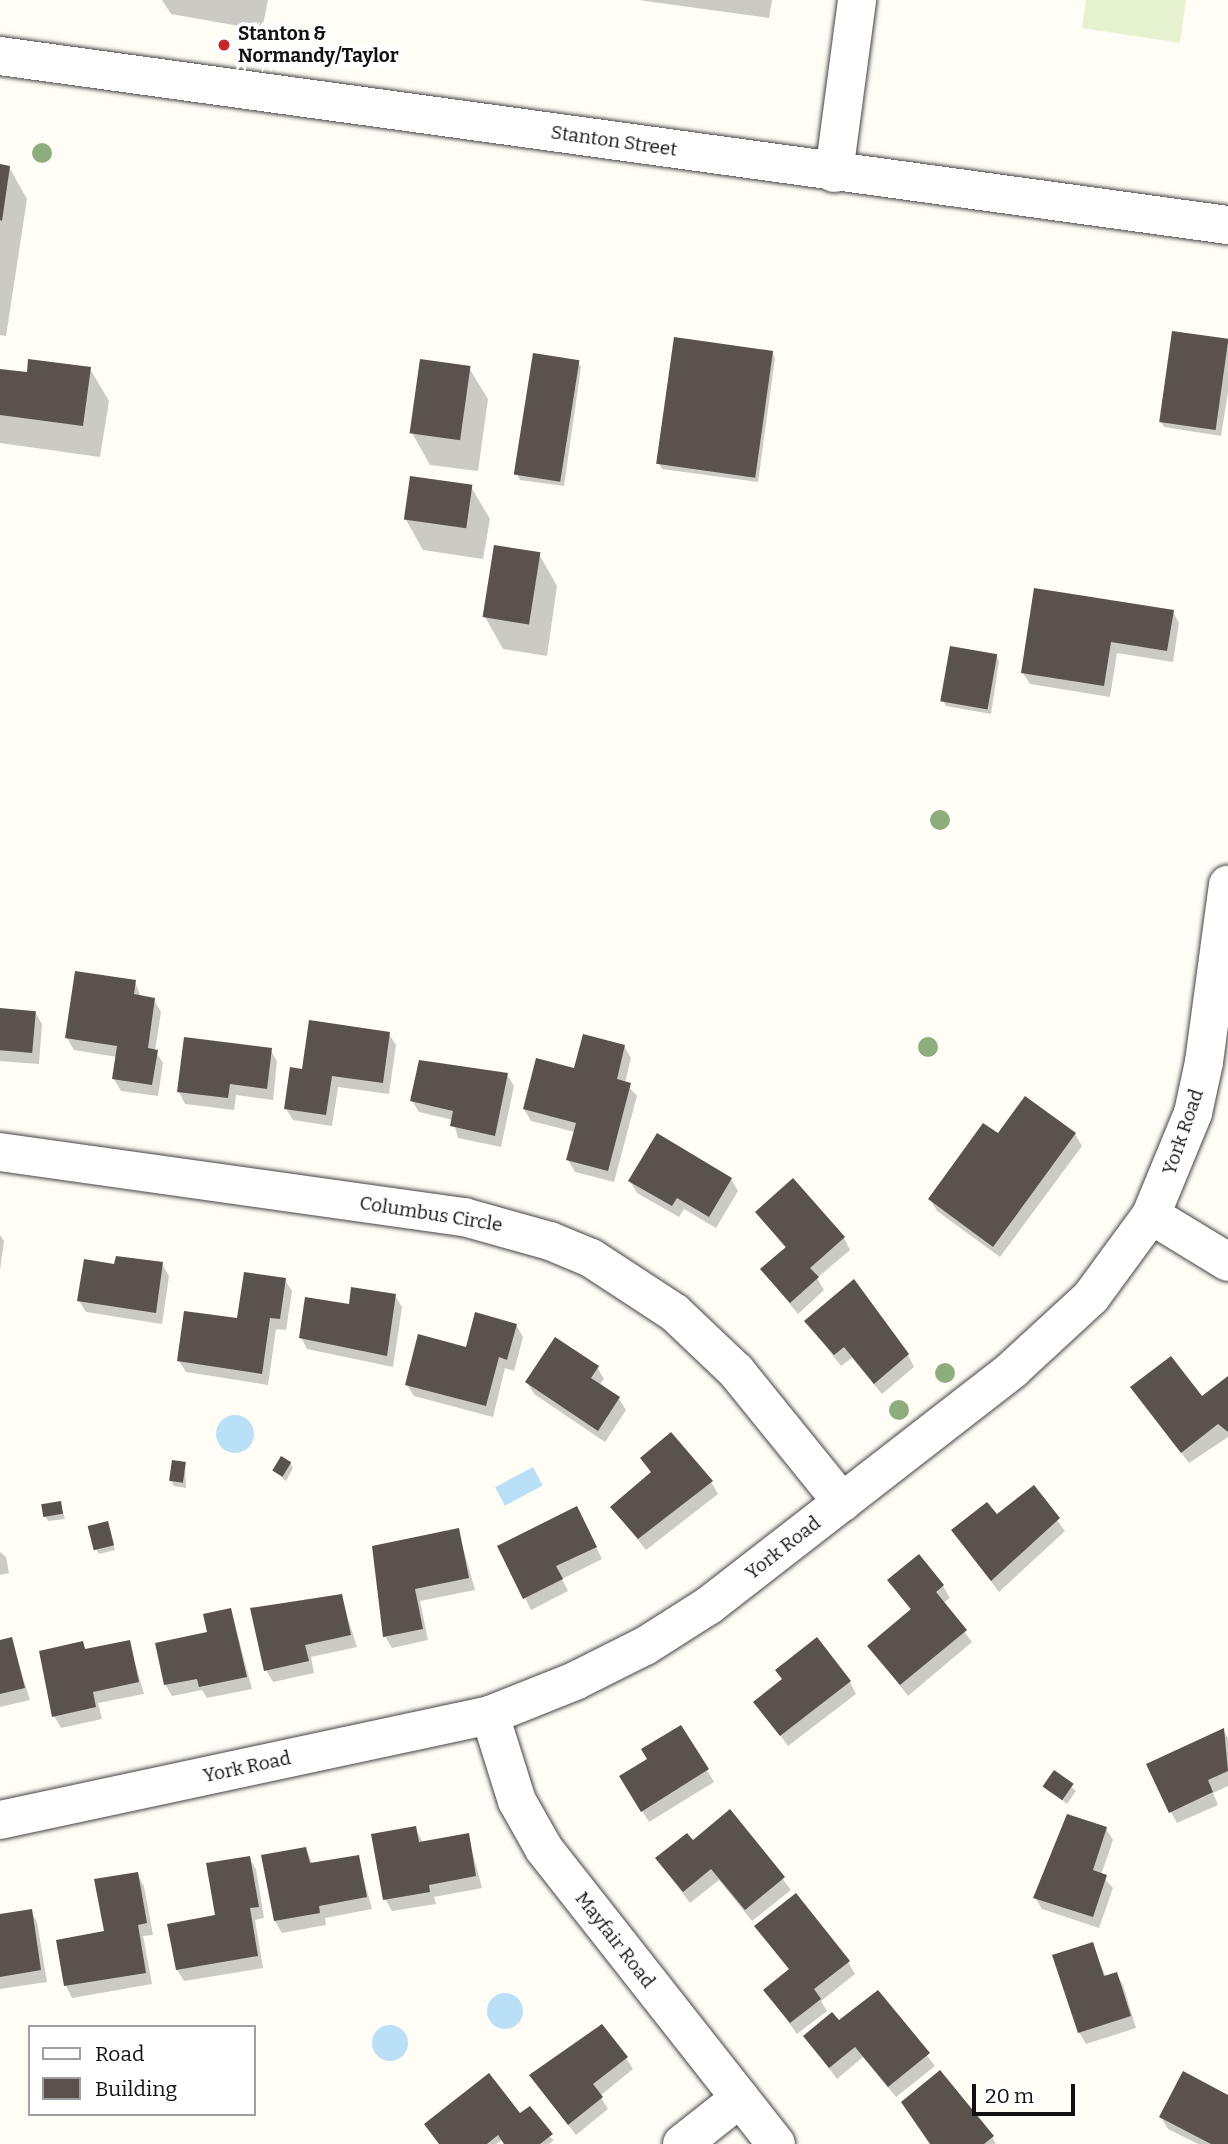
<!DOCTYPE html>
<style>
body{margin:0}
#map{position:relative;width:1228px;height:2144px;overflow:hidden;background:#fffdf5;font-family:Bitter,serif}
div>[style]{position:absolute}
.pitch>*{inset:0;background:#e6f2cf}
.water>*{inset:0;background:#b9e0f7;transform-origin:0 0}
.round{border-radius:50%}
.shadow>*{inset:0;background:#0003}
.building>*{inset:0;background:#5a524d;transform-origin:0 0}
.roads{filter:drop-shadow(0 0 2px #444) drop-shadow(0 0 2px #444)}
.minor>*{height:38px;margin:-19px;padding:0 19px;transform-origin:19px;border-radius:19px;background:#fff}
.trees>*{width:20px;height:20px;margin:-10px;border-radius:50%;background:#8dad7f}
.dots>*{width:19px;height:19px;translate:-50% -50%;box-sizing:border-box;border:4px solid #fff;border-radius:50%}
span{translate:-50% -50%;white-space:nowrap;text-align:center;line-height:1.15;-webkit-text-stroke:7px #fff;paint-order:stroke}
.poi-label{font-size:19px;color:#111;font-weight:700}
.left{translate:0 -50%;text-align:left}
.street-label{font-size:19px;color:#111}
.legend{position:absolute;left:28px;top:2025px;width:228px;height:91px;box-sizing:border-box;background:#fff;border:2px solid #a0a0a0;margin:0;padding:9px 12px;list-style:none;font-size:21px;color:#111}
.legend li{display:flex;align-items:center;gap:14px;height:35px}
.legend b{width:35px;border:2px solid #a0a0a0}
.scale{position:absolute;left:972px;top:2084px;width:103px;height:32px;box-sizing:border-box;border:4px solid #111;border-top:0;padding-left:9px;font-size:21px;line-height:24px;white-space:nowrap;color:#111;-webkit-text-stroke:5px #fff;paint-order:stroke}
</style>
<div id="map">
<div class="pitch">
<i style="clip-path:polygon(1086px 0,1186px 0,1180px 43px,1082px 28px)"></i>
</div>
<div class="water">
<i class="round" style="left:216px;top:1415px;width:38px;height:38px"></i>
<i style="left:533px;top:1467px;width:21px;height:43px;rotate:62deg"></i>
<i class="round" style="left:487px;top:1993px;width:36px;height:36px"></i>
<i class="round" style="left:372px;top:2025px;width:36px;height:36px"></i>
</div>
<div class="shadow">
<i style="clip-path:polygon(162px 0,268px 0,262px 30px,171px 14px)"></i>
<i style="clip-path:polygon(638px 0,772px 0,769px 18px)"></i>
<i style="clip-path:polygon(0 166px,9px 167px,27px 199px,6px 336px,0 335px)"></i>
<i style="clip-path:polygon(1174px 333px,1228px 341px,1228px 392px,1221px 436px,1164px 427px,1161px 422px)"></i>
<i style="clip-path:polygon(772px 352px,775px 358px,758px 482px,662px 469px,659px 463px)"></i>
<i style="clip-path:polygon(578px 362px,581px 367px,564px 486px,520px 480px,517px 474px)"></i>
<i style="clip-path:polygon(469px 368px,488px 399px,478px 471px,430px 465px,412px 433px)"></i>
<i style="clip-path:polygon(90px 369px,109px 401px,100px 457px,0 443px,0 370px,28px 374px)"></i>
<i style="clip-path:polygon(471px 487px,490px 519px,483px 559px,423px 550px,405px 518px)"></i>
<i style="clip-path:polygon(539px 554px,557px 586px,547px 656px,503px 649px,485px 617px)"></i>
<i style="clip-path:polygon(1173px 612px,1179px 623px,1173px 662px,1117px 653px,1110px 697px,1030px 684px,1023px 673px)"></i>
<i style="clip-path:polygon(996px 655px,999px 661px,991px 714px,946px 706px,943px 701px)"></i>
<i style="clip-path:polygon(135px 982px,141px 997px,154px 1000px,161px 1012px,155px 1051px,163px 1063px,158px 1096px,121px 1091px,114px 1079px,117px 1057px,74px 1050px,67px 1038px)"></i>
<i style="clip-path:polygon(0 1010px,35px 1012px,42px 1024px,39px 1064px,0 1061px)"></i>
<i style="clip-path:polygon(389px 1034px,396px 1045px,389px 1094px,338px 1087px,332px 1126px,293px 1120px,286px 1109px)"></i>
<i style="clip-path:polygon(624px 1046px,631px 1058px,625px 1083px,637px 1096px,614px 1182px,575px 1172px,568px 1160px,575px 1132px,531px 1121px,524px 1109px,575px 1070px)"></i>
<i style="clip-path:polygon(270px 1049px,277px 1061px,273px 1100px,236px 1095px,234px 1110px,185px 1104px,179px 1092px)"></i>
<i style="clip-path:polygon(507px 1075px,514px 1086px,501px 1147px,458px 1138px,453px 1120px,419px 1112px,412px 1101px)"></i>
<i style="clip-path:polygon(1075px 1134px,1082px 1146px,1000px 1257px,937px 1211px,930px 1199px,998px 1136px)"></i>
<i style="clip-path:polygon(731px 1179px,738px 1191px,716px 1228px,684px 1209px,679px 1217px,637px 1193px,630px 1181px)"></i>
<i style="clip-path:polygon(757px 1212px,844px 1238px,850px 1250px,817px 1278px,824px 1290px,798px 1314px,762px 1270px,786px 1249px)"></i>
<i style="clip-path:polygon(0 1235px,4px 1241px,0 1270px)"></i>
<i style="clip-path:polygon(162px 1264px,169px 1276px,162px 1324px,86px 1312px,79px 1301px,116px 1266px)"></i>
<i style="clip-path:polygon(285px 1280px,292px 1291px,286px 1330px,276px 1329px,268px 1385px,186px 1372px,179px 1361px,239px 1320px)"></i>
<i style="clip-path:polygon(395px 1296px,402px 1307px,393px 1367px,307px 1349px,301px 1337px,350px 1306px)"></i>
<i style="clip-path:polygon(806px 1321px,908px 1355px,914px 1367px,882px 1394px,852px 1358px,841px 1366px)"></i>
<i style="clip-path:polygon(516px 1325px,523px 1337px,514px 1371px,505px 1368px,493px 1417px,414px 1396px,407px 1385px)"></i>
<i style="clip-path:polygon(597px 1367px,604px 1379px,599px 1386px,619px 1399px,626px 1410px,605px 1442px,534px 1394px,527px 1382px)"></i>
<i style="clip-path:polygon(1228px 1378px,1228px 1437px,1189px 1463px,1132px 1388px,1202px 1398px)"></i>
<i style="clip-path:polygon(642px 1459px,711px 1482px,718px 1494px,646px 1550px,612px 1507px,652px 1474px)"></i>
<i style="clip-path:polygon(185px 1463px,186px 1488px,174px 1486px,171px 1481px)"></i>
<i style="clip-path:polygon(290px 1463px,293px 1468px,286px 1481px,275px 1471px)"></i>
<i style="clip-path:polygon(1033px 1488px,1065px 1531px,999px 1592px,953px 1531px,996px 1517px)"></i>
<i style="clip-path:polygon(60px 1502px,65px 1519px,48px 1521px,45px 1516px)"></i>
<i style="clip-path:polygon(583px 1520px,602px 1559px,562px 1579px,568px 1591px,531px 1610px,525px 1598px)"></i>
<i style="clip-path:polygon(107px 1523px,115px 1550px,99px 1554px,96px 1549px)"></i>
<i style="clip-path:polygon(458px 1530px,475px 1590px,420px 1601px,428px 1640px,392px 1648px,385px 1636px,374px 1547px)"></i>
<i style="clip-path:polygon(0 1552px,6px 1557px,9px 1573px,0 1575px)"></i>
<i style="clip-path:polygon(918px 1556px,943px 1586px,950px 1598px,943px 1603px,972px 1642px,908px 1696px,869px 1646px,911px 1611px,889px 1580px)"></i>
<i style="clip-path:polygon(341px 1596px,357px 1647px,311px 1657px,314px 1673px,273px 1682px,266px 1670px)"></i>
<i style="clip-path:polygon(231px 1610px,252px 1689px,207px 1698px,202px 1690px,172px 1696px,165px 1684px)"></i>
<i style="clip-path:polygon(11px 1639px,30px 1700px,0 1707px,0 1642px)"></i>
<i style="clip-path:polygon(129px 1642px,144px 1694px,98px 1703px,102px 1719px,61px 1728px,54px 1716px,82px 1643px,87px 1651px)"></i>
<i style="clip-path:polygon(850px 1682px,856px 1694px,788px 1746px,756px 1703px)"></i>
<i style="clip-path:polygon(681px 1727px,714px 1782px,649px 1822px,621px 1777px,649px 1760px)"></i>
<i style="clip-path:polygon(1223px 1730px,1228px 1738px,1228px 1786px,1213px 1793px,1218px 1805px,1177px 1823px,1171px 1812px)"></i>
<i style="clip-path:polygon(1054px 1772px,1076px 1791px,1067px 1804px,1045px 1786px)"></i>
<i style="clip-path:polygon(730px 1812px,791px 1890px,752px 1921px,719px 1880px,690px 1903px,657px 1859px,692px 1842px)"></i>
<i style="clip-path:polygon(415px 1828px,423px 1843px,468px 1835px,482px 1888px,434px 1897px,436px 1904px,392px 1911px,385px 1899px)"></i>
<i style="clip-path:polygon(1106px 1829px,1113px 1840px,1101px 1875px,1113px 1888px,1099px 1928px,1042px 1909px,1035px 1897px)"></i>
<i style="clip-path:polygon(306px 1849px,313px 1865px,358px 1857px,372px 1909px,325px 1918px,326px 1925px,282px 1933px,275px 1921px,263px 1857px)"></i>
<i style="clip-path:polygon(249px 1858px,256px 1869px,264px 1918px,255px 1920px,263px 1968px,184px 1981px,177px 1970px,217px 1917px)"></i>
<i style="clip-path:polygon(137px 1874px,144px 1886px,153px 1935px,143px 1936px,152px 1984px,72px 1998px,66px 1986px,58px 1941px,106px 1933px)"></i>
<i style="clip-path:polygon(31px 1911px,37px 1922px,47px 1982px,0 1989px,0 1915px)"></i>
<i style="clip-path:polygon(757px 1927px,848px 1962px,855px 1974px,821px 2001px,827px 2011px,797px 2034px,765px 1990px,790px 1971px)"></i>
<i style="clip-path:polygon(1092px 1944px,1106px 1977px,1116px 1974px,1123px 1985px,1136px 2028px,1086px 2044px,1079px 2032px)"></i>
<i style="clip-path:polygon(877px 1992px,935px 2066px,896px 2097px,863px 2057px,837px 2079px,805px 2036px,839px 2023px)"></i>
<i style="clip-path:polygon(626px 2058px,633px 2069px,600px 2096px,608px 2109px,576px 2135px,531px 2076px)"></i>
<i style="clip-path:polygon(1228px 2097px,1228px 2144px,1198px 2144px,1168px 2129px,1161px 2117px)"></i>
<i style="clip-path:polygon(520px 2116px,554px 2140px,549px 2144px,505px 2144px,502px 2140px,496px 2144px,440px 2144px)"></i>
<i style="clip-path:polygon(992px 2137px,996px 2144px,933px 2144px)"></i>
</div>
<div class="building">
<i style="clip-path:polygon(0 164px,10px 166px,2px 221px,0 220px)"></i>
<i style="left:1172px;top:331px;width:57px;height:92px;rotate:8deg"></i>
<i style="left:674px;top:337px;width:100px;height:128px;rotate:8deg"></i>
<i style="left:533px;top:353px;width:47px;height:123px;rotate:9deg"></i>
<i style="clip-path:polygon(28px 359px,91px 367px,83px 426px,0 415px,0 369px,27px 372px)"></i>
<i style="left:420px;top:359px;width:51px;height:75px;rotate:8deg"></i>
<i style="left:410px;top:476px;width:63px;height:44px;rotate:8deg"></i>
<i style="left:494px;top:545px;width:47px;height:73px;rotate:9deg"></i>
<i style="clip-path:polygon(1034px 588px,1174px 610px,1167px 651px,1111px 642px,1104px 686px,1021px 673px)"></i>
<i style="left:950px;top:646px;width:48px;height:56px;rotate:10deg"></i>
<i style="clip-path:polygon(75px 971px,136px 980px,134px 994px,155px 998px,148px 1048px,158px 1050px,152px 1085px,112px 1079px,117px 1046px,65px 1038px)"></i>
<i style="left:0;top:1008px;width:36px;height:42px;rotate:5deg"></i>
<i style="clip-path:polygon(309px 1020px,390px 1032px,383px 1083px,332px 1076px,326px 1115px,284px 1109px,290px 1067px,302px 1069px)"></i>
<i style="clip-path:polygon(583px 1034px,625px 1045px,617px 1079px,631px 1083px,608px 1171px,566px 1160px,576px 1123px,523px 1109px,536px 1058px,574px 1068px)"></i>
<i style="clip-path:polygon(184px 1037px,272px 1048px,267px 1089px,230px 1084px,228px 1098px,177px 1092px)"></i>
<i style="clip-path:polygon(419px 1060px,508px 1073px,495px 1136px,450px 1126px,453px 1111px,410px 1101px)"></i>
<i style="clip-path:polygon(1025px 1096px,1076px 1133px,993px 1247px,928px 1199px,983px 1123px,998px 1133px)"></i>
<i style="clip-path:polygon(657px 1133px,732px 1178px,709px 1217px,677px 1198px,672px 1206px,628px 1181px)"></i>
<i style="clip-path:polygon(793px 1178px,845px 1237px,810px 1268px,819px 1277px,790px 1303px,760px 1269px,786px 1247px,755px 1212px)"></i>
<i style="clip-path:polygon(116px 1256px,163px 1262px,156px 1313px,77px 1301px,84px 1259px,114px 1264px)"></i>
<i style="clip-path:polygon(244px 1272px,286px 1278px,280px 1319px,270px 1318px,262px 1374px,177px 1361px,184px 1311px,237px 1318px)"></i>
<i style="clip-path:polygon(854px 1279px,909px 1354px,874px 1384px,844px 1347px,834px 1355px,804px 1321px)"></i>
<i style="clip-path:polygon(351px 1287px,396px 1294px,387px 1356px,299px 1338px,305px 1297px,349px 1304px)"></i>
<i style="clip-path:polygon(475px 1312px,517px 1324px,507px 1360px,499px 1357px,486px 1406px,405px 1385px,418px 1334px,466px 1347px)"></i>
<i style="clip-path:polygon(555px 1337px,599px 1366px,591px 1378px,620px 1397px,598px 1431px,525px 1382px)"></i>
<i style="clip-path:polygon(1171px 1356px,1202px 1396px,1228px 1376px,1228px 1432px,1218px 1424px,1181px 1453px,1130px 1387px)"></i>
<i style="clip-path:polygon(671px 1432px,713px 1481px,638px 1539px,610px 1507px,651px 1472px,640px 1458px)"></i>
<i style="left:281px;top:1456px;width:12px;height:17px;rotate:31deg"></i>
<i style="left:172px;top:1460px;width:14px;height:21px;rotate:8deg"></i>
<i style="clip-path:polygon(1034px 1485px,1060px 1518px,991px 1581px,951px 1530px,987px 1502px,997px 1514px)"></i>
<i style="left:61px;top:1501px;width:13px;height:20px;rotate:81deg"></i>
<i style="clip-path:polygon(577px 1506px,597px 1547px,556px 1566px,563px 1579px,523px 1599px,497px 1546px)"></i>
<i style="left:108px;top:1521px;width:25px;height:21px;rotate:76deg"></i>
<i style="clip-path:polygon(459px 1528px,469px 1578px,415px 1589px,423px 1629px,383px 1637px,372px 1546px)"></i>
<i style="clip-path:polygon(919px 1554px,944px 1585px,936px 1592px,967px 1630px,900px 1685px,867px 1646px,911px 1609px,887px 1580px)"></i>
<i style="clip-path:polygon(342px 1594px,351px 1635px,305px 1645px,309px 1661px,264px 1671px,250px 1608px)"></i>
<i style="clip-path:polygon(231px 1608px,247px 1677px,199px 1687px,197px 1679px,164px 1685px,155px 1643px,207px 1632px,203px 1614px)"></i>
<i style="clip-path:polygon(12px 1637px,25px 1688px,0 1694px,0 1640px)"></i>
<i style="clip-path:polygon(817px 1637px,851px 1681px,780px 1736px,753px 1702px,782px 1679px,775px 1670px)"></i>
<i style="clip-path:polygon(130px 1640px,139px 1682px,93px 1692px,96px 1707px,52px 1717px,39px 1651px,83px 1641px,85px 1649px)"></i>
<i style="clip-path:polygon(681px 1725px,709px 1769px,641px 1812px,619px 1776px,647px 1759px,641px 1749px)"></i>
<i style="clip-path:polygon(1224px 1728px,1228px 1771px,1208px 1780px,1213px 1792px,1169px 1813px,1146px 1764px)"></i>
<i style="left:1054px;top:1770px;width:24px;height:20px;rotate:35deg"></i>
<i style="clip-path:polygon(730px 1809px,785px 1877px,745px 1910px,711px 1869px,683px 1892px,655px 1858px,687px 1833px,693px 1840px)"></i>
<i style="clip-path:polygon(1067px 1814px,1107px 1827px,1093px 1870px,1107px 1875px,1093px 1917px,1033px 1898px)"></i>
<i style="clip-path:polygon(416px 1826px,419px 1842px,469px 1833px,476px 1876px,429px 1885px,430px 1892px,383px 1900px,371px 1834px)"></i>
<i style="clip-path:polygon(306px 1847px,310px 1863px,359px 1855px,367px 1897px,319px 1906px,320px 1913px,274px 1921px,261px 1855px)"></i>
<i style="clip-path:polygon(250px 1856px,259px 1907px,250px 1908px,258px 1956px,176px 1970px,167px 1924px,215px 1915px,206px 1863px)"></i>
<i style="clip-path:polygon(138px 1872px,147px 1923px,138px 1925px,146px 1973px,64px 1986px,56px 1940px,104px 1931px,94px 1879px)"></i>
<i style="clip-path:polygon(796px 1893px,850px 1961px,814px 1989px,821px 1999px,790px 2023px,763px 1990px,789px 1969px,754px 1926px)"></i>
<i style="clip-path:polygon(32px 1909px,41px 1970px,0 1977px,0 1914px)"></i>
<i style="clip-path:polygon(1093px 1942px,1104px 1976px,1117px 1972px,1131px 2016px,1078px 2033px,1052px 1955px)"></i>
<i style="clip-path:polygon(878px 1990px,930px 2053px,888px 2087px,855px 2047px,829px 2068px,803px 2036px,832px 2012px,839px 2020px)"></i>
<i style="clip-path:polygon(602px 2024px,628px 2057px,593px 2084px,603px 2097px,568px 2125px,529px 2075px)"></i>
<i style="clip-path:polygon(940px 2070px,994px 2136px,984px 2144px,930px 2144px,901px 2102px)"></i>
<i style="clip-path:polygon(1183px 2071px,1228px 2095px,1228px 2144px,1211px 2144px,1159px 2117px)"></i>
<i style="clip-path:polygon(489px 2073px,520px 2113px,530px 2106px,553px 2134px,540px 2144px,504px 2144px,498px 2135px,487px 2144px,439px 2144px,424px 2124px)"></i>
</div>
<div class="roads">
<div class="minor">
<i style="left:0;top:56px;width:1240px;rotate:7.84deg"></i>
<i style="left:834px;top:173px;width:175px;rotate:-82.4deg"></i>
<i style="left:0;top:1152px;width:469px;rotate:8deg"></i>
<i style="left:464px;top:1217px;width:89px;rotate:15.6deg"></i>
<i style="left:550px;top:1241px;width:44px;rotate:22.5deg"></i>
<i style="left:591px;top:1258px;width:100px;rotate:33.2deg"></i>
<i style="left:675px;top:1313px;width:84px;rotate:43.6deg"></i>
<i style="left:736px;top:1371px;width:169px;rotate:51deg"></i>
<i style="left:1151px;top:1215px;width:90px;rotate:31.4deg"></i>
<i style="left:490px;top:1715px;width:90px;rotate:72.6deg"></i>
<i style="left:517px;top:1801px;width:55px;rotate:60.6deg"></i>
<i style="left:544px;top:1849px;width:375px;rotate:51.8deg"></i>
<i style="left:0;top:1820px;width:501px;rotate:-12.09deg"></i>
<i style="left:490px;top:1715px;width:92px;rotate:-21.8deg"></i>
<i style="left:575px;top:1681px;width:78px;rotate:-26.6deg"></i>
<i style="left:645px;top:1646px;width:75px;rotate:-32.4deg"></i>
<i style="left:708px;top:1606px;width:386px;rotate:-37.8deg"></i>
<i style="left:1013px;top:1369px;width:106px;rotate:-42.7deg"></i>
<i style="left:1091px;top:1297px;width:102px;rotate:-53.8deg"></i>
<i style="left:1151px;top:1215px;width:110px;rotate:-67.6deg"></i>
<i style="left:1193px;top:1113px;width:52px;rotate:-77.8deg"></i>
<i style="left:1204px;top:1062px;width:179px;rotate:-82.3deg"></i>
<i style="left:682px;top:2144px;width:74px;rotate:-38.4deg"></i>
</div>
</div>
<div class="trees">
<i style="left:42px;top:153px"></i>
<i style="left:940px;top:820px"></i>
<i style="left:928px;top:1047px"></i>
<i style="left:945px;top:1373px"></i>
<i style="left:899px;top:1410px"></i>
</div>
<div class="dots">
<i style="left:224px;top:45px;background:#c4262e"></i>
</div>
<div class="poi-label">
<span class="left" style="left:238px;top:45px">Stanton &amp;<br>Normandy/Taylor</span>
</div>
<div class="street-label">
<span style="left:614px;top:141px;rotate:8deg">Stanton Street</span>
<span style="left:1183px;top:1132px;rotate:-71deg">York Road</span>
<span style="left:431px;top:1214px;rotate:9deg">Columbus Circle</span>
<span style="left:783px;top:1548px;rotate:-38deg">York Road</span>
<span style="left:247px;top:1767px;rotate:-12deg">York Road</span>
<span style="left:615px;top:1940px;rotate:52deg">Mayfair Road</span>
</div>
<ul class="legend">
<li><b style="height:9px;background:#fff"></b>Road</li>
<li><b style="height:19px;background:#5a524d"></b>Building</li>
</ul>
<div class="scale">20 m</div>
</div>
